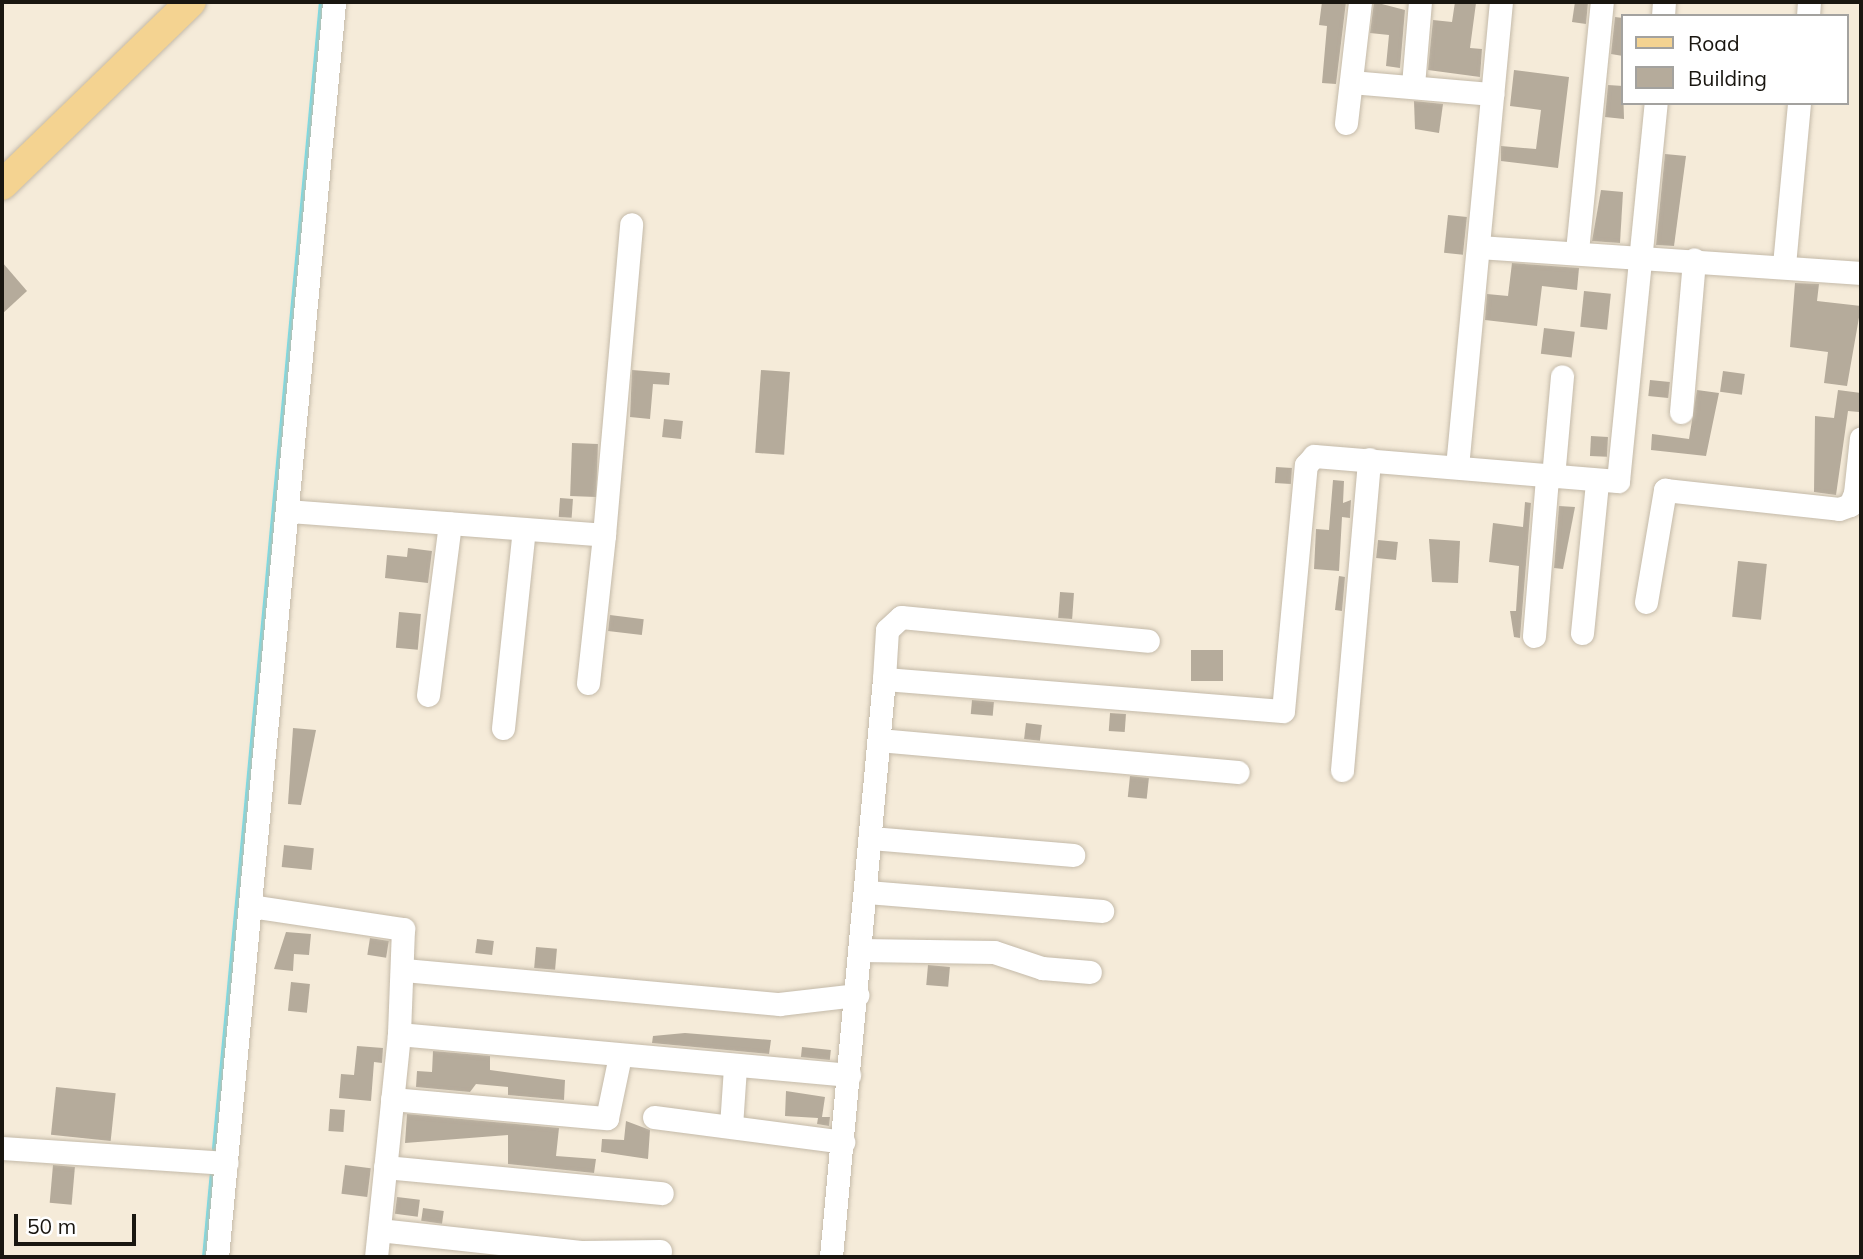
<!DOCTYPE html>
<style>
body{margin:0}
#map{position:relative;width:1863px;height:1259px;overflow:hidden;background:#f5ebd9;font-family:Mulish,sans-serif}
div>[style]{position:absolute}
.stream>*{height:5px;margin:-2.5px;padding:0 2.5px;transform-origin:2.5px;border-radius:2.5px;background:#6fe0ed}
.building>*{inset:0;background:#b5ab9b;transform-origin:0 0}
.roads{filter:drop-shadow(0 0 2px #c4baa9) drop-shadow(0 0 2px #c4baa9)}
.minor>*{height:23px;margin:-11.5px;padding:0 11.5px;transform-origin:11.5px;border-radius:11.5px;background:#fff}
.major>*{height:30px;margin:-15px;padding:0 15px;transform-origin:15px;border-radius:15px;background:#f4d391}
span{translate:-50% -50%;white-space:nowrap;text-align:center;line-height:1.15;-webkit-text-stroke:5px #fff;paint-order:stroke}
.frame{position:absolute;inset:0;border:4px solid #191610;pointer-events:none}
.legend{position:absolute;left:1621px;top:14px;width:228px;height:91px;box-sizing:border-box;background:#fff;border:2px solid #a3a29f;margin:0;padding:9px 12px;list-style:none;font-size:21px;color:#191610}
.legend li{display:flex;align-items:center;gap:14px;height:35px}
.legend b{width:35px;border:2px solid #a3a29f}
.scale{position:absolute;left:14px;top:1214px;width:122px;height:32px;box-sizing:border-box;border:4px solid #191610;border-top:0;padding-left:9px;font-size:21px;line-height:24px;white-space:nowrap;color:#191610;-webkit-text-stroke:5px #fff;paint-order:stroke}
</style>
<div id="map">
<div class="stream">
<i style="left:214px;top:1148px;width:1151px;rotate:-84.67deg"></i>
<i style="left:204px;top:1257px;width:87px;rotate:-84.7deg"></i>
</div>
<div class="building">
<i style="clip-path:polygon(1322px 2px,1346px 2px,1336px 84px,1322px 83px,1327px 26px,1319px 25px)"></i>
<i style="clip-path:polygon(1374px 2px,1405px 10px,1400px 68px,1386px 66px,1389px 35px,1370px 33px)"></i>
<i style="clip-path:polygon(1455px 2px,1476px 3px,1470px 48px,1482px 49px,1480px 77px,1428px 70px,1433px 20px,1452px 22px)"></i>
<i style="clip-path:polygon(1575px 2px,1588px 2px,1586px 24px,1572px 22px)"></i>
<i style="clip-path:polygon(1615px 17px,1623px 18px,1623px 56px,1611px 54px)"></i>
<i style="clip-path:polygon(1514px 70px,1569px 77px,1558px 168px,1501px 161px,1501px 146px,1536px 149px,1541px 110px,1510px 106px)"></i>
<i style="clip-path:polygon(1608px 85px,1623px 86px,1624px 119px,1605px 117px)"></i>
<i style="clip-path:polygon(1414px 101px,1443px 104px,1439px 133px,1415px 129px)"></i>
<i style="clip-path:polygon(1665px 154px,1686px 156px,1674px 246px,1656px 245px)"></i>
<i style="clip-path:polygon(1601px 190px,1623px 192px,1620px 243px,1592px 241px)"></i>
<i style="left:1448px;top:215px;width:19px;height:38px;rotate:6deg"></i>
<i style="clip-path:polygon(2px 262px,27px 291px,2px 314px)"></i>
<i style="clip-path:polygon(1512px 263px,1579px 268px,1577px 290px,1542px 286px,1537px 326px,1485px 320px,1487px 294px,1508px 296px)"></i>
<i style="clip-path:polygon(1795px 283px,1819px 284px,1817px 301px,1861px 306px,1847px 386px,1824px 383px,1828px 352px,1790px 347px)"></i>
<i style="left:1584px;top:291px;width:27px;height:36px;rotate:6deg"></i>
<i style="left:1544px;top:328px;width:31px;height:26px;rotate:7deg"></i>
<i style="clip-path:polygon(632px 370px,670px 373px,669px 385px,653px 384px,650px 419px,630px 417px)"></i>
<i style="left:761px;top:370px;width:29px;height:83px;rotate:4deg"></i>
<i style="left:1723px;top:371px;width:22px;height:21px;rotate:8deg"></i>
<i style="left:1650px;top:380px;width:20px;height:16px;rotate:6deg"></i>
<i style="clip-path:polygon(1697px 390px,1719px 393px,1706px 456px,1651px 450px,1652px 434px,1689px 439px)"></i>
<i style="clip-path:polygon(1838px 390px,1861px 393px,1859px 412px,1848px 411px,1836px 495px,1814px 492px,1815px 416px,1834px 418px)"></i>
<i style="left:664px;top:419px;width:19px;height:18px;rotate:6deg"></i>
<i style="left:1591px;top:436px;width:17px;height:20px;rotate:3deg"></i>
<i style="left:572px;top:443px;width:26px;height:53px;rotate:2deg"></i>
<i style="left:1276px;top:467px;width:16px;height:16px;rotate:4deg"></i>
<i style="clip-path:polygon(1333px 480px,1344px 481px,1343px 503px,1351px 500px,1350px 518px,1342px 517px,1339px 571px,1314px 569px,1316px 529px,1329px 530px)"></i>
<i style="left:560px;top:498px;width:13px;height:19px;rotate:4deg"></i>
<i style="clip-path:polygon(1525px 502px,1531px 503px,1520px 638px,1514px 637px,1510px 611px,1516px 611px,1519px 566px,1489px 562px,1493px 523px,1523px 527px)"></i>
<i style="clip-path:polygon(1559px 506px,1575px 507px,1563px 569px,1554px 568px)"></i>
<i style="clip-path:polygon(1429px 539px,1460px 541px,1458px 583px,1432px 582px)"></i>
<i style="left:1378px;top:540px;width:20px;height:18px;rotate:6deg"></i>
<i style="clip-path:polygon(408px 548px,432px 551px,428px 583px,385px 578px,387px 555px,407px 557px)"></i>
<i style="left:1738px;top:561px;width:29px;height:56px;rotate:6deg"></i>
<i style="clip-path:polygon(1339px 576px,1345px 577px,1342px 611px,1335px 610px)"></i>
<i style="left:1060px;top:592px;width:14px;height:26px;rotate:4deg"></i>
<i style="left:399px;top:612px;width:22px;height:36px;rotate:5deg"></i>
<i style="left:610px;top:615px;width:34px;height:16px;rotate:7deg"></i>
<i style="left:1191px;top:650px;width:32px;height:31px"></i>
<i style="left:972px;top:700px;width:22px;height:14px;rotate:5deg"></i>
<i style="left:1110px;top:713px;width:16px;height:18px;rotate:4deg"></i>
<i style="left:1026px;top:723px;width:16px;height:16px;rotate:7deg"></i>
<i style="clip-path:polygon(293px 728px,316px 730px,301px 805px,288px 804px)"></i>
<i style="left:1130px;top:776px;width:19px;height:21px;rotate:6deg"></i>
<i style="left:284px;top:845px;width:30px;height:22px;rotate:6deg"></i>
<i style="clip-path:polygon(286px 932px,311px 934px,309px 955px,294px 954px,293px 971px,274px 969px)"></i>
<i style="left:370px;top:938px;width:19px;height:17px;rotate:9deg"></i>
<i style="left:477px;top:939px;width:17px;height:14px;rotate:7deg"></i>
<i style="left:536px;top:947px;width:21px;height:21px;rotate:5deg"></i>
<i style="left:928px;top:965px;width:22px;height:20px;rotate:5deg"></i>
<i style="left:291px;top:982px;width:19px;height:29px;rotate:6deg"></i>
<i style="clip-path:polygon(685px 1033px,771px 1040px,769px 1054px,652px 1043px,653px 1036px)"></i>
<i style="clip-path:polygon(357px 1046px,383px 1048px,382px 1063px,374px 1062px,371px 1101px,339px 1098px,341px 1074px,354px 1075px)"></i>
<i style="left:802px;top:1047px;width:29px;height:10px;rotate:6deg"></i>
<i style="clip-path:polygon(433px 1051px,490px 1056px,490px 1070px,565px 1080px,564px 1100px,508px 1095px,508px 1087px,476px 1084px,470px 1092px,416px 1087px,417px 1071px,432px 1072px)"></i>
<i style="left:56px;top:1087px;width:60px;height:48px;rotate:6deg"></i>
<i style="clip-path:polygon(786px 1091px,825px 1097px,822px 1117px,830px 1117px,829px 1126px,817px 1124px,818px 1118px,785px 1116px)"></i>
<i style="left:330px;top:1109px;width:15px;height:22px;rotate:4deg"></i>
<i style="clip-path:polygon(407px 1114px,559px 1128px,556px 1156px,596px 1159px,594px 1173px,508px 1164px,508px 1135px,405px 1143px)"></i>
<i style="clip-path:polygon(626px 1121px,650px 1130px,648px 1159px,601px 1152px,602px 1139px,624px 1140px)"></i>
<i style="left:53px;top:1165px;width:22px;height:38px;rotate:5deg"></i>
<i style="left:345px;top:1165px;width:26px;height:29px;rotate:7deg"></i>
<i style="left:397px;top:1197px;width:23px;height:17px;rotate:7deg"></i>
<i style="left:423px;top:1208px;width:21px;height:13px;rotate:8deg"></i>
</div>
<div class="roads">
<div class="minor">
<i style="left:1663px;top:16px;width:14px;rotate:-86deg"></i>
<i style="left:1808px;top:16px;width:14px;rotate:-86deg"></i>
<i style="left:1351px;top:82px;width:142px;rotate:4.9deg"></i>
<i style="left:1413px;top:85px;width:83px;rotate:-85.2deg"></i>
<i style="left:1346px;top:123px;width:122px;rotate:-83.4deg"></i>
<i style="left:1479px;top:247px;width:383px;rotate:3.9deg"></i>
<i style="left:1577px;top:251px;width:250px;rotate:-84.3deg"></i>
<i style="left:1784px;top:265px;width:163px;rotate:-84.7deg"></i>
<i style="left:1681px;top:412px;width:153px;rotate:-85.1deg"></i>
<i style="left:1457px;top:467px;width:467px;rotate:-84.6deg"></i>
<i style="left:1553px;top:477px;width:101px;rotate:-84.9deg"></i>
<i style="left:288px;top:511px;width:317px;rotate:4.3deg"></i>
<i style="left:604px;top:535px;width:312px;rotate:-85deg"></i>
<i style="left:1646px;top:602px;width:114px;rotate:-80.4deg"></i>
<i style="left:1665px;top:490px;width:175px;rotate:6.2deg"></i>
<i style="left:1839px;top:509px;width:12px;rotate:-20deg"></i>
<i style="left:1850px;top:505px;width:13px;rotate:-67deg"></i>
<i style="left:1855px;top:493px;width:55px;rotate:-83.8deg"></i>
<i style="left:1582px;top:633px;width:152px;rotate:-84.3deg"></i>
<i style="left:1534px;top:636px;width:160px;rotate:-85.3deg"></i>
<i style="left:884px;top:679px;width:49px;rotate:-86.5deg"></i>
<i style="left:887px;top:630px;width:19px;rotate:-43deg"></i>
<i style="left:901px;top:617px;width:248px;rotate:5.5deg"></i>
<i style="left:588px;top:683px;width:149px;rotate:-83.8deg"></i>
<i style="left:428px;top:695px;width:173px;rotate:-82.7deg"></i>
<i style="left:503px;top:728px;width:200px;rotate:-84deg"></i>
<i style="left:879px;top:740px;width:360px;rotate:5.1deg"></i>
<i style="left:1342px;top:770px;width:312px;rotate:-85deg"></i>
<i style="left:871px;top:838px;width:203px;rotate:4.8deg"></i>
<i style="left:867px;top:892px;width:236px;rotate:4.6deg"></i>
<i style="left:251px;top:906px;width:154px;rotate:8.6deg"></i>
<i style="left:403px;top:929px;width:105px;rotate:92.2deg"></i>
<i style="left:861px;top:950px;width:133px;rotate:0.9deg"></i>
<i style="left:994px;top:952px;width:51px;rotate:18.4deg"></i>
<i style="left:1042px;top:968px;width:48px;rotate:4.8deg"></i>
<i style="left:404px;top:970px;width:377px;rotate:5.2deg"></i>
<i style="left:779px;top:1004px;width:79px;rotate:-6.6deg"></i>
<i style="left:392px;top:1099px;width:216px;rotate:5.1deg"></i>
<i style="left:607px;top:1118px;width:63px;rotate:-78.2deg"></i>
<i style="left:654px;top:1117px;width:191px;rotate:7.5deg"></i>
<i style="left:731px;top:1126px;width:59px;rotate:-86.1deg"></i>
<i style="left:2px;top:1148px;width:225px;rotate:3.8deg"></i>
<i style="left:385px;top:1167px;width:278px;rotate:5.4deg"></i>
<i style="left:379px;top:1230px;width:205px;rotate:6.2deg"></i>
<i style="left:583px;top:1252px;width:77px;rotate:-0.7deg"></i>
<i style="left:217px;top:1257px;width:1260px;rotate:-84.67deg"></i>
<i style="left:376px;top:1257px;width:224px;rotate:-84.1deg"></i>
<i style="left:399px;top:1034px;width:452px;rotate:5.2deg"></i>
<i style="left:831px;top:1257px;width:580px;rotate:-84.76deg"></i>
<i style="left:884px;top:679px;width:400px;rotate:4.6deg"></i>
<i style="left:1283px;top:711px;width:247px;rotate:-84.7deg"></i>
<i style="left:1306px;top:465px;width:12px;rotate:-48deg"></i>
<i style="left:1314px;top:456px;width:305px;rotate:4.7deg"></i>
<i style="left:1618px;top:481px;width:380px;rotate:-84.3deg"></i>
</div>
<div class="major">
<i style="left:2px;top:185px;width:263px;rotate:-44.1deg"></i>
</div>
</div>
<div class="frame"></div>
<ul class="legend">
<li><b style="height:9px;background:#f4d391"></b>Road</li>
<li><b style="height:19px;background:#b5ab9b"></b>Building</li>
</ul>
<div class="scale">50 m</div>
</div>
